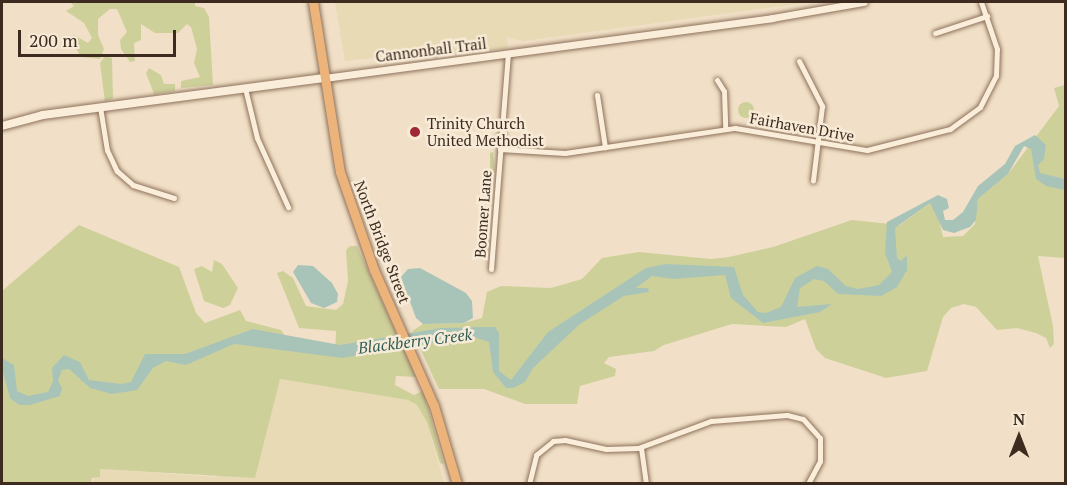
<!DOCTYPE html>
<style>
body{margin:0}
#map{position:relative;width:1067px;height:485px;overflow:hidden;background:#f1e0c7;font-family:"PT Serif",serif}
div>[style]{position:absolute}
.farmland>*{inset:0;background:#e7dab4}
.green>*{inset:0;background:#ced09a}
.round{border-radius:50%}
.water>*{inset:0;background:#a8c4b9}
.roads{filter:drop-shadow(0 0 2px #8e715b) drop-shadow(0 0 2px #8e715b)}
.minor>*{height:5px;margin:-2.5px;padding:0 2.5px;transform-origin:2.5px;border-radius:2.5px;background:#faeedb}
.tertiary>*{height:7px;margin:-3.5px;padding:0 3.5px;transform-origin:3.5px;border-radius:3.5px;background:#faeedb}
.secondary>*{height:8px;margin:-4px;padding:0 4px;transform-origin:4px;border-radius:4px;background:#faeedb}
.trunk>*{height:9px;margin:-4.5px;padding:0 4.5px;transform-origin:4.5px;border-radius:4.5px;background:#ecb47a}
.dots>*{width:16px;height:16px;translate:-50% -50%;box-sizing:border-box;border:3px solid #f7ebd7;border-radius:50%}
span{translate:-50% -50%;white-space:nowrap;text-align:center;line-height:1.15;-webkit-text-stroke:5px #f7ebd7;paint-order:stroke}
.street-label{font-size:15px;color:#3d2b1f}
.poi-label{font-size:15px;color:#3d2b1f}
.left{translate:0 -50%;text-align:left}
.water-label{font-size:16px;color:#2e5d56;font-style:italic}
.frame{position:absolute;inset:0;border:3px solid #3d2b1f;pointer-events:none}
.north{position:absolute;left:989px;top:407px;width:60px;height:60px;-webkit-text-stroke:4px #f7ebd7;paint-order:stroke;rotate:0deg;font-size:16px;font-weight:700;line-height:24px;text-align:center;color:#3d2b1f}
.north::after{content:'';display:block;margin:auto;width:21px;height:27px;background:#3d2b1f;clip-path:polygon(50% 0,100% 100%,50% 72%,0 100%)}
.scale{position:absolute;left:18px;top:30px;width:158px;height:27px;box-sizing:border-box;border:3px solid #3d2b1f;border-top:0;padding-left:8px;font-size:18px;line-height:21px;white-space:nowrap;color:#3d2b1f;-webkit-text-stroke:4px #f7ebd7;paint-order:stroke}
</style>
<div id="map">
<div class="farmland">
<i style="clip-path:polygon(335px 2px,811px 2px,523px 41px,507px 37px,508px 48px,380px 64px,379px 57px,345px 61px)"></i>
<i style="clip-path:polygon(279px 379px,408px 400px,417px 405px,427px 422px,444px 483px,91px 484px,100px 469px,216px 477px)"></i>
</div>
<div class="green">
<i style="clip-path:polygon(70px 2px,195px 2px,195px 6px,204px 8px,209px 17px,213px 85px,181px 88px,181px 81px,200px 77px,194px 63px,197px 49px,191px 27px,187px 24px,178px 33px,155px 33px,141px 24px,141px 40px,134px 43px,135px 61px,130px 62px,121px 49px,120px 40px,127px 32px,117px 9px,110px 9px,98px 19px,98px 35px,104px 49px,100px 59px,81px 57px,70px 38px,74px 35px,88px 43px,92px 38px,84px 23px,66px 11px,74px 6px)"></i>
<i style="clip-path:polygon(105px 56px,112px 58px,113px 98px,105px 102px,100px 63px)"></i>
<i style="clip-path:polygon(149px 68px,161px 75px,164px 84px,175px 84px,175px 91px,154px 94px,146px 73px)"></i>
<i style="clip-path:polygon(1065px 85px,1065px 258px,1038px 256px,1053px 326px,1054px 344px,1050px 348px,1046px 338px,1036px 333px,1017px 328px,997px 330px,976px 307px,964px 304px,951px 308px,943px 317px,927px 371px,886px 378px,825px 358px,816px 349px,805px 319px,786px 327px,732px 324px,664px 345px,654px 351px,609px 357px,604px 363px,616px 369px,615px 376px,580px 386px,577px 404px,525px 404px,484px 389px,439px 389px,412px 331px,423px 324px,464px 323px,482px 318px,487px 292px,501px 286px,551px 288px,582px 279px,602px 258px,639px 252px,711px 259px,729px 257px,773px 247px,852px 220px,900px 225px,930px 203px,937px 211px,943px 237px,963px 236px,975px 224px,978px 199px,1008px 174px,1059px 106px,1054px 88px)"></i>
<i class="round" style="left:738px;top:102px;width:16px;height:16px"></i>
<i style="clip-path:polygon(493px 152px,495px 172px,490px 176px,490px 153px)"></i>
<i style="clip-path:polygon(79px 225px,179px 267px,196px 313px,205px 323px,240px 310px,246px 321px,281px 330px,295px 349px,335px 355px,336px 331px,299px 328px,277px 273px,283px 271px,293px 278px,306px 306px,336px 310px,343px 304px,348px 281px,346px 250px,350px 246px,357px 246px,416px 377px,396px 376px,395px 385px,414px 395px,423px 391px,444px 464px,440px 463px,427px 422px,417px 405px,408px 400px,280px 379px,255px 478px,100px 469px,100px 477px,92px 478px,91px 483px,2px 483px,2px 291px)"></i>
<i style="clip-path:polygon(214px 260px,222px 264px,238px 288px,230px 305px,223px 308px,204px 301px,194px 269px,202px 266px,212px 272px)"></i>
</div>
<div class="water">
<i style="clip-path:polygon(1035px 135px,1046px 145px,1044px 159px,1038px 165px,1040px 173px,1065px 179px,1065px 190px,1046px 186px,1036px 179px,1031px 149px,1024px 146px,1008px 174px,978px 199px,976px 220px,970px 227px,954px 233px,943px 230px,930px 203px,895px 228px,897px 258px,901px 261px,907px 255px,907px 270px,897px 287px,881px 296px,838px 294px,824px 281px,814px 279px,800px 288px,797px 307px,832px 304px,820px 312px,763px 323px,731px 298px,725px 275px,673px 279px,652px 276px,636px 288px,648px 288px,649px 292px,624px 296px,580px 324px,533px 368px,525px 382px,513px 388px,506px 388px,493px 372px,489px 342px,471px 336px,342px 358px,234px 344px,186px 365px,166px 361px,153px 368px,137px 390px,112px 394px,90px 388px,69px 369px,62px 370px,58px 381px,62px 388px,60px 396px,30px 405px,19px 405px,10px 398px,2px 369px,2px 358px,14px 365px,17px 391px,28px 396px,48px 392px,53px 381px,52px 368px,64px 355px,80px 362px,89px 380px,122px 384px,131px 382px,145px 354px,185px 354px,253px 329px,340px 345px,441px 328px,485px 327px,495px 327px,499px 333px,499px 371px,511px 380px,548px 332px,646px 268px,666px 264px,734px 267px,743px 295px,758px 312px,766px 313px,781px 307px,795px 278px,817px 266px,828px 269px,846px 286px,858px 289px,879px 285px,892px 272px,885px 253px,887px 222px,938px 195px,947px 199px,949px 208px,943px 211px,945px 220px,953px 220px,963px 212px,978px 186px,1005px 164px,1015px 146px)"></i>
<i style="clip-path:polygon(298px 265px,313px 266px,332px 283px,338px 294px,337px 302px,324px 308px,311px 303px,293px 272px)"></i>
<i style="clip-path:polygon(420px 268px,466px 293px,472px 301px,473px 318px,464px 323px,423px 324px,416px 318px,401px 277px,408px 269px)"></i>
</div>
<div class="roads">
<div class="minor">
<i style="left:935px;top:33px;width:55px;rotate:-18.1deg"></i>
<i style="left:799px;top:61px;width:51px;rotate:62.9deg"></i>
<i style="left:822px;top:106px;width:75px;rotate:96.9deg"></i>
<i style="left:717px;top:80px;width:13px;rotate:58deg"></i>
<i style="left:724px;top:91px;width:38px;rotate:88deg"></i>
<i style="left:245px;top:88px;width:51px;rotate:76.5deg"></i>
<i style="left:257px;top:138px;width:76px;rotate:65.8deg"></i>
<i style="left:597px;top:95px;width:53px;rotate:81.3deg"></i>
<i style="left:100px;top:107px;width:44px;rotate:80.8deg"></i>
<i style="left:107px;top:150px;width:23px;rotate:65deg"></i>
<i style="left:117px;top:171px;width:21px;rotate:41deg"></i>
<i style="left:133px;top:185px;width:43px;rotate:17.6deg"></i>
<i style="left:500px;top:149px;width:65px;rotate:3.5deg"></i>
<i style="left:565px;top:153px;width:172px;rotate:-8.4deg"></i>
<i style="left:735px;top:128px;width:134px;rotate:9.5deg"></i>
<i style="left:867px;top:150px;width:86px;rotate:-14.2deg"></i>
<i style="left:950px;top:129px;width:37px;rotate:-36deg"></i>
<i style="left:980px;top:107px;width:35px;rotate:-63deg"></i>
<i style="left:996px;top:76px;width:27px;rotate:-88deg"></i>
<i style="left:997px;top:49px;width:50px;rotate:-108.8deg"></i>
<i style="left:491px;top:269px;width:216px;rotate:-85.5deg"></i>
<i style="left:641px;top:448px;width:36px;rotate:82deg"></i>
<i style="left:529px;top:484px;width:30px;rotate:-76deg"></i>
<i style="left:536px;top:455px;width:22px;rotate:-39deg"></i>
<i style="left:553px;top:441px;width:12px;rotate:-5deg"></i>
<i style="left:565px;top:440px;width:42px;rotate:12.4deg"></i>
<i style="left:606px;top:449px;width:32px;rotate:-2deg"></i>
<i style="left:638px;top:448px;width:78px;rotate:-20.3deg"></i>
<i style="left:711px;top:421px;width:76px;rotate:-4.5deg"></i>
<i style="left:787px;top:415px;width:16px;rotate:14deg"></i>
<i style="left:803px;top:419px;width:25px;rotate:48deg"></i>
<i style="left:820px;top:438px;width:23px;rotate:90deg"></i>
<i style="left:820px;top:461px;width:26px;rotate:118deg"></i>
</div>
<div class="tertiary">
<i style="left:324px;top:78px;width:452px;rotate:-7.6deg"></i>
<i style="left:772px;top:18px;width:93px;rotate:-9.9deg"></i>
</div>
<div class="secondary">
<i style="left:2px;top:126px;width:42px;rotate:-15deg"></i>
<i style="left:43px;top:115px;width:283px;rotate:-7.5deg"></i>
</div>
<div class="trunk">
<i style="left:313px;top:2px;width:172px;rotate:81deg"></i>
<i style="left:340px;top:172px;width:104px;rotate:70.9deg"></i>
<i style="left:374px;top:270px;width:149px;rotate:66.2deg"></i>
<i style="left:434px;top:406px;width:81px;rotate:73.6deg"></i>
</div>
</div>
<div class="dots">
<i style="left:415px;top:132px;background:#a02834"></i>
</div>
<div class="street-label">
<span style="left:431px;top:50px;rotate:-7deg">Cannonball Trail</span>
<span style="left:802px;top:127px;rotate:10deg">Fairhaven Drive</span>
<span style="left:483px;top:214px;rotate:-86deg">Boomer Lane</span>
<span style="left:382px;top:242px;rotate:69deg">North Bridge Street</span>
</div>
<div class="poi-label">
<span class="left" style="left:427px;top:132px">Trinity Church<br>United Methodist</span>
</div>
<div class="water-label">
<span style="left:415px;top:341px;rotate:-7deg">Blackberry Creek</span>
</div>
<div class="frame"></div>
<div class="north">N</div>
<div class="scale">200 m</div>
</div>
